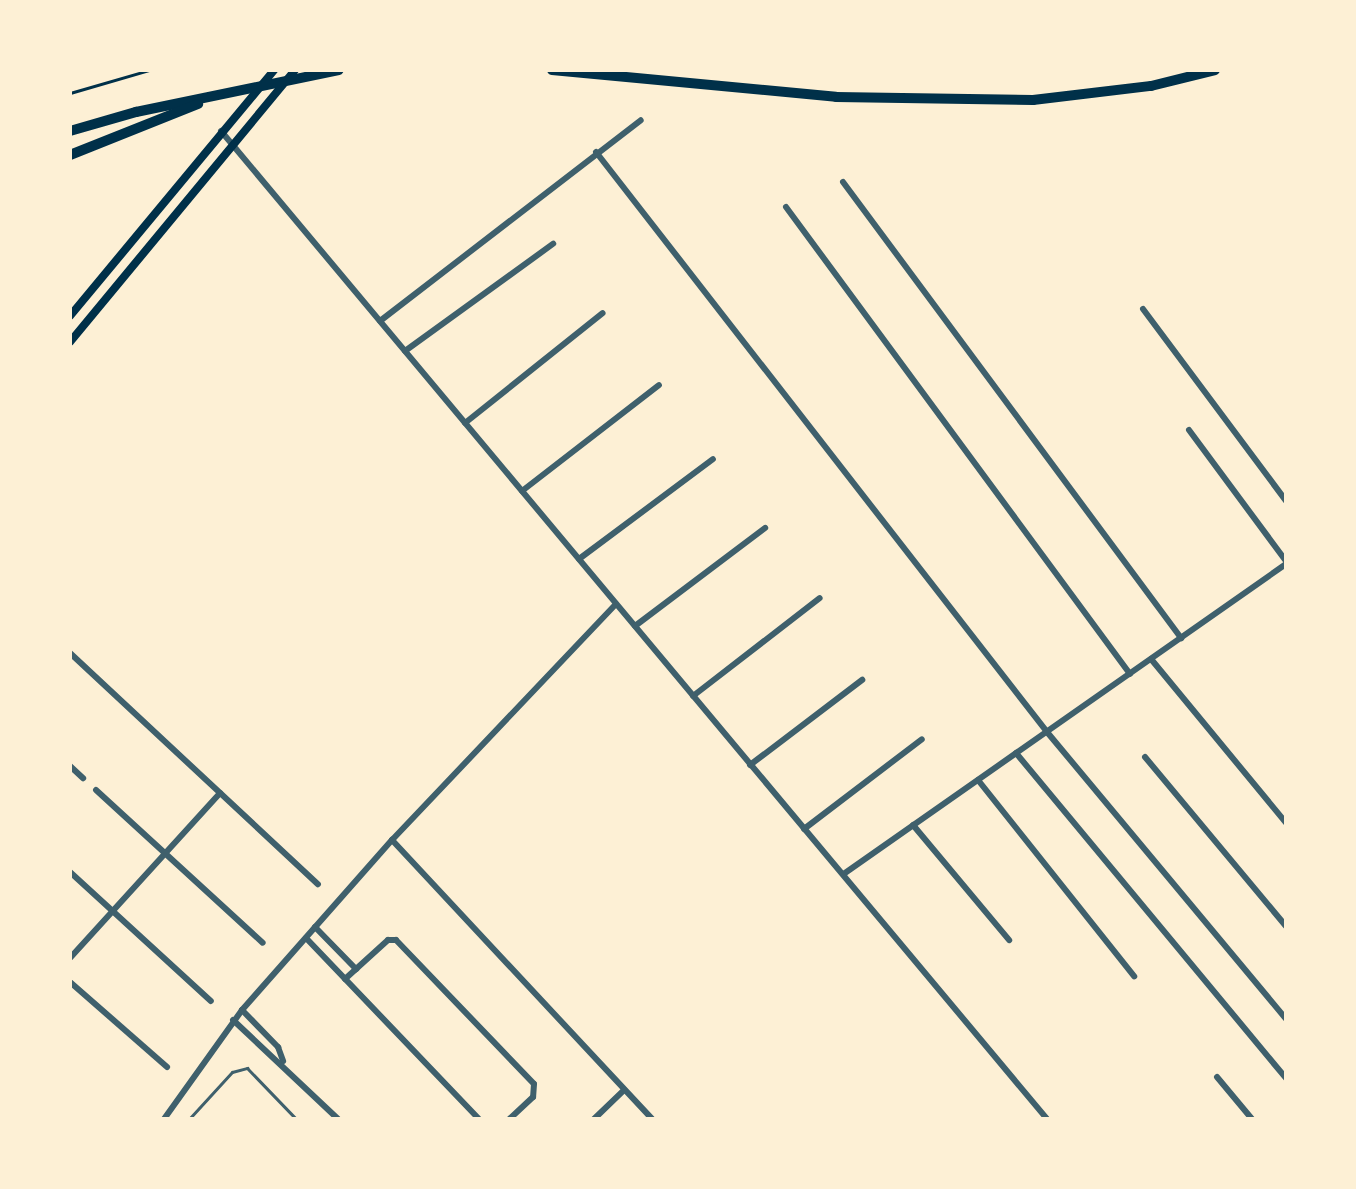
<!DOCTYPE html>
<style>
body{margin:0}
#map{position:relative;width:1356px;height:1189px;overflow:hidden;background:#fdf0d5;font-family:"Zilla Slab",serif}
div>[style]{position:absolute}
.path>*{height:3px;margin:-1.5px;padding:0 1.5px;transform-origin:1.5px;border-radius:1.5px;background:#003049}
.service>*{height:3px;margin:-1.5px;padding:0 1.5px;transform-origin:1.5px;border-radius:1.5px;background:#3f606c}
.minor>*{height:6px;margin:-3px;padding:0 3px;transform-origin:3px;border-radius:3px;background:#3f606c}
.secondary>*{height:8px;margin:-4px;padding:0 4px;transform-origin:4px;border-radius:4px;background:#003049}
.trunk>*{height:10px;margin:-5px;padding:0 5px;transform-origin:5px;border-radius:5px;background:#003049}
span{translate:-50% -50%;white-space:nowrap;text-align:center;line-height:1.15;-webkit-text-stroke:7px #fdf0d5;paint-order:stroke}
.frame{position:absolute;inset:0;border:72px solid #fdf0d5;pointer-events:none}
</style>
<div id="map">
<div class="path">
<i style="left:70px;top:93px;width:82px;rotate:-16.2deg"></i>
</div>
<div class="service">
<i style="left:189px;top:1119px;width:64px;rotate:-47.5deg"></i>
<i style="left:232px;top:1072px;width:16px;rotate:-15deg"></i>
<i style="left:247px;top:1068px;width:71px;rotate:46.1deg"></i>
</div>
<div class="minor">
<i style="left:221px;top:131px;width:1288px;rotate:50.1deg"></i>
<i style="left:596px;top:152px;width:735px;rotate:52.13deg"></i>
<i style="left:1047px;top:732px;width:373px;rotate:50.2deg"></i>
<i style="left:843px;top:182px;width:568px;rotate:53.45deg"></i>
<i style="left:786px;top:207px;width:580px;rotate:53.62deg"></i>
<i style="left:1143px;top:309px;width:239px;rotate:53.3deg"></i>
<i style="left:380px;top:321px;width:329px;rotate:-37.6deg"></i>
<i style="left:405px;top:351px;width:183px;rotate:-35.9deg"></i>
<i style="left:465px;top:423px;width:176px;rotate:-38.6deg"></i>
<i style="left:1189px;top:430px;width:163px;rotate:53.5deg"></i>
<i style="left:522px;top:491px;width:173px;rotate:-37.7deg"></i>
<i style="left:579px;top:559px;width:167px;rotate:-36.7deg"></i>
<i style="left:635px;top:626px;width:163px;rotate:-37deg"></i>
<i style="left:70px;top:653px;width:339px;rotate:43deg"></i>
<i style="left:1151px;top:659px;width:212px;rotate:50.5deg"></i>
<i style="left:693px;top:696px;width:160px;rotate:-37.7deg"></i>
<i style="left:1016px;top:753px;width:423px;rotate:50.3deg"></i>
<i style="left:1145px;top:757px;width:220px;rotate:50.2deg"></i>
<i style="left:750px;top:765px;width:141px;rotate:-37.2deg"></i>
<i style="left:70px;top:766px;width:18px;rotate:43deg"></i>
<i style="left:978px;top:780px;width:251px;rotate:51.5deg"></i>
<i style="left:96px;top:790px;width:226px;rotate:42.5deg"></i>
<i style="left:913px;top:825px;width:150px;rotate:50.1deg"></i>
<i style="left:804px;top:829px;width:148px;rotate:-37.3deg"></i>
<i style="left:392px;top:840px;width:381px;rotate:47deg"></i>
<i style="left:70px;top:872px;width:191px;rotate:42.5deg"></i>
<i style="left:845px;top:873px;width:538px;rotate:-35.02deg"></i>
<i style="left:315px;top:927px;width:59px;rotate:45.7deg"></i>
<i style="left:306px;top:938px;width:250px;rotate:46.3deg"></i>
<i style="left:70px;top:958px;width:223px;rotate:-47.7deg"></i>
<i style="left:345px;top:979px;width:58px;rotate:-42.2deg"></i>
<i style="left:388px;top:940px;width:8px"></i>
<i style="left:396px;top:940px;width:199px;rotate:46.2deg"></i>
<i style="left:534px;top:1084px;width:13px;rotate:94deg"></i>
<i style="left:533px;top:1097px;width:33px;rotate:137deg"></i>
<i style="left:70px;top:982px;width:129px;rotate:41.2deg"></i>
<i style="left:242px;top:1010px;width:52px;rotate:45.8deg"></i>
<i style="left:278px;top:1047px;width:15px;rotate:70deg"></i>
<i style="left:233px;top:1020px;width:144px;rotate:43.3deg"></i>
<i style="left:1217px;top:1077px;width:55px;rotate:50.2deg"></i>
<i style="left:164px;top:1119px;width:134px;rotate:-54.4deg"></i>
<i style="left:242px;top:1010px;width:227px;rotate:-48.6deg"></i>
<i style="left:392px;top:840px;width:325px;rotate:-46.5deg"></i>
<i style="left:594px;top:1119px;width:42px;rotate:-44deg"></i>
</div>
<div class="secondary">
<i style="left:70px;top:316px;width:320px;rotate:-50.3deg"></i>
<i style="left:70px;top:342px;width:353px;rotate:-50.4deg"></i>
</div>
<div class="trunk">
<i style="left:552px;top:70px;width:285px;rotate:5.4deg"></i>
<i style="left:836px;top:97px;width:197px;rotate:0.9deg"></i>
<i style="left:1033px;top:100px;width:119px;rotate:-6.8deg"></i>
<i style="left:1151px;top:86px;width:66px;rotate:-14deg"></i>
<i style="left:70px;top:131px;width:69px;rotate:-16.1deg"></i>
<i style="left:136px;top:112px;width:207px;rotate:-11.7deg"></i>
<i style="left:70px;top:155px;width:138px;rotate:-21.7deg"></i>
</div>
<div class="frame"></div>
</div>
